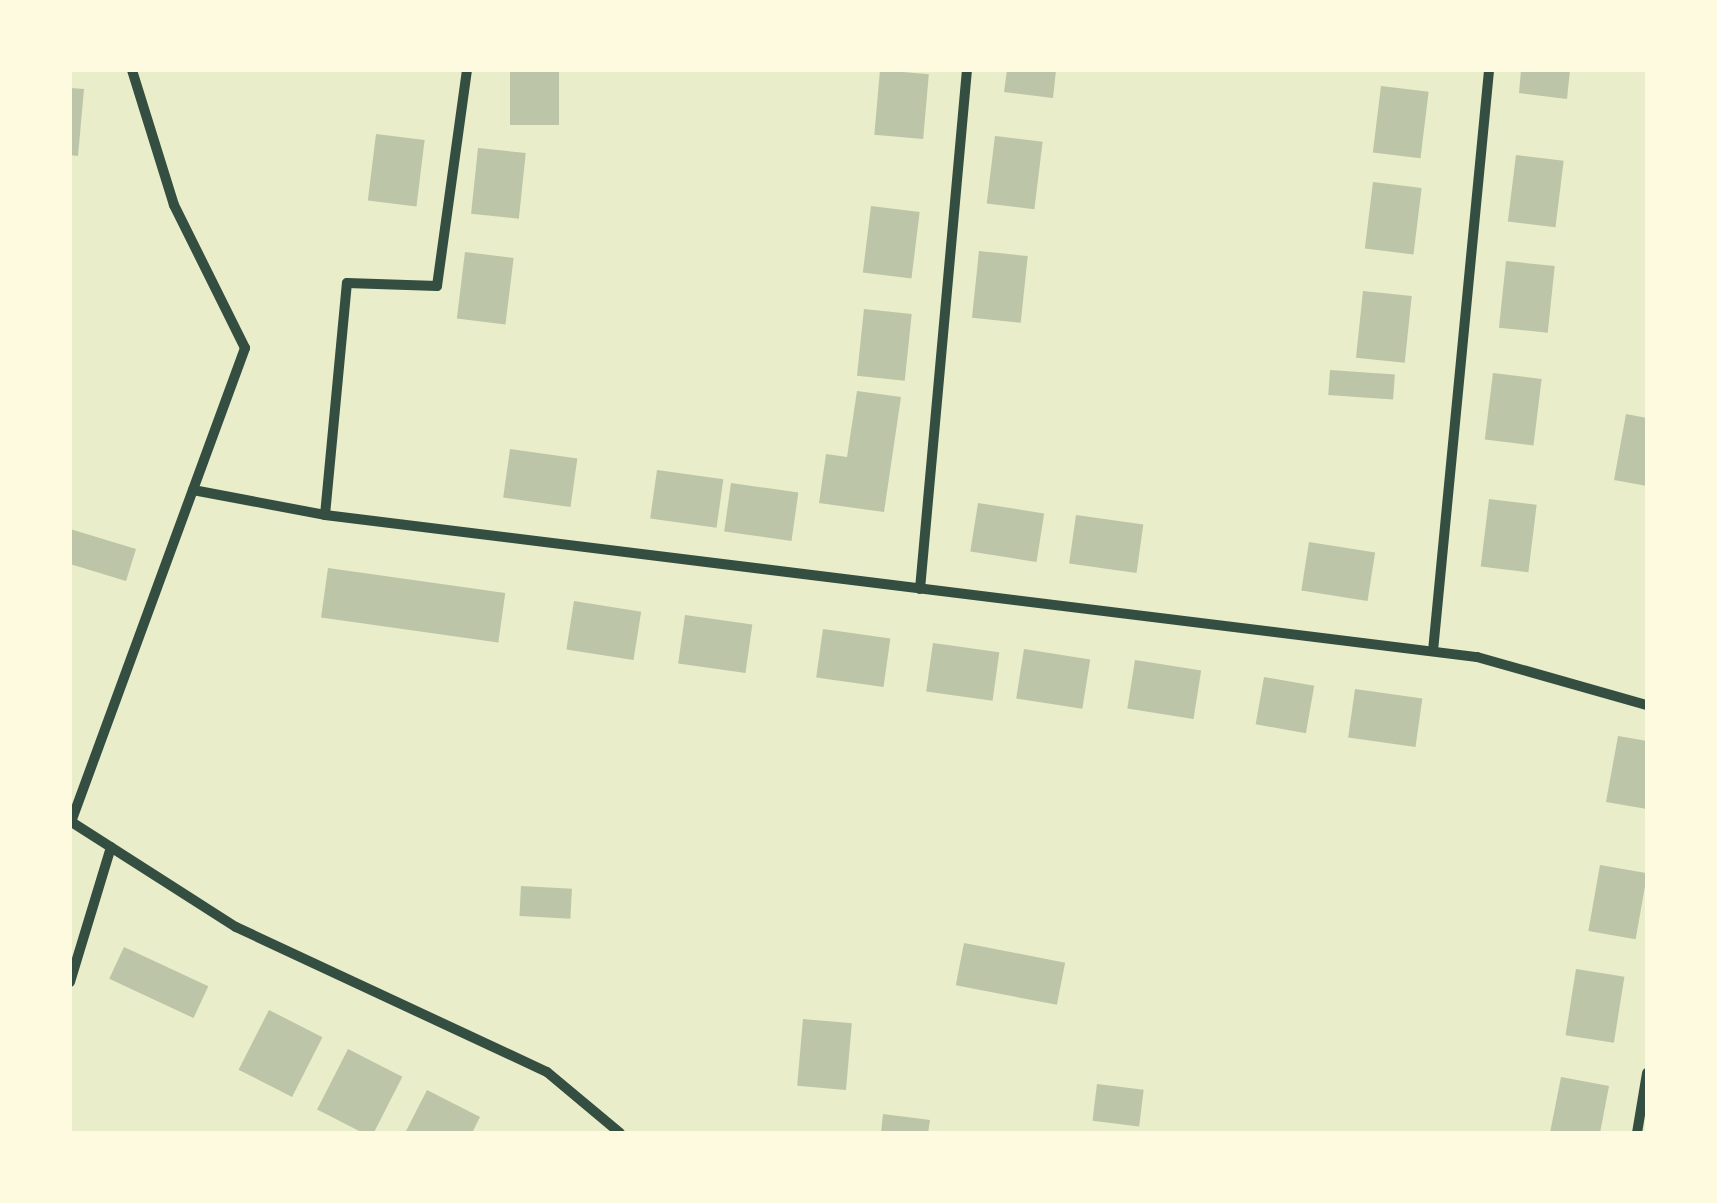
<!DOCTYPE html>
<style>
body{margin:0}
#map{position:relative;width:1717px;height:1203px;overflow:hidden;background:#e9edc9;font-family:Barlow,sans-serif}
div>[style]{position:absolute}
.building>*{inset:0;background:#bcc5a7;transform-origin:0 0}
.minor>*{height:10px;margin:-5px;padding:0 5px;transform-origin:5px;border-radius:5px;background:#344e41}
span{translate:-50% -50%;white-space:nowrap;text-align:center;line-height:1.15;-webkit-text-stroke:9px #fefae0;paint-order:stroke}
.frame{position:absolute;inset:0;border:72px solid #fefae0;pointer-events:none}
</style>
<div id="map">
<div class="building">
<i style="left:510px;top:70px;width:49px;height:55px"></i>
<i style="left:880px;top:70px;width:49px;height:65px;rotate:5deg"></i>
<i style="clip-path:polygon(1007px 70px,1056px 70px,1053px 98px,1004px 92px)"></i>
<i style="clip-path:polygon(1521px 70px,1570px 70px,1567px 99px,1519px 93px)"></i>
<i style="left:1381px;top:86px;width:48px;height:67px;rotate:7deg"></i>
<i style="clip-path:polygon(70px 88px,84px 89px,78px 156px,70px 155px)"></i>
<i style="left:376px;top:134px;width:49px;height:67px;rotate:7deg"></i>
<i style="left:995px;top:136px;width:48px;height:68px;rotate:7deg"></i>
<i style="left:478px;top:148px;width:48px;height:66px;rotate:6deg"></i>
<i style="left:1516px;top:155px;width:48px;height:67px;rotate:7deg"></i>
<i style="left:1373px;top:182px;width:49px;height:67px;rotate:7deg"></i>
<i style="left:871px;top:206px;width:49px;height:67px;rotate:7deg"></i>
<i style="left:979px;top:251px;width:49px;height:67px;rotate:6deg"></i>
<i style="left:465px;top:252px;width:49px;height:67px;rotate:7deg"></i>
<i style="left:1506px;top:261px;width:49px;height:67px;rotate:6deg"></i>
<i style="left:1363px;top:291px;width:49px;height:67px;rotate:6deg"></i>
<i style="left:864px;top:309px;width:48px;height:67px;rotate:6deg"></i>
<i style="left:1330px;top:370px;width:65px;height:25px;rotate:4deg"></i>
<i style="left:1493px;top:373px;width:49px;height:67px;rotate:7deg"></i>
<i style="clip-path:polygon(857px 391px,901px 397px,884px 512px,819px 503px,826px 454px,847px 457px)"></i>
<i style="clip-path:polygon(1626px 414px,1647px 418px,1647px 486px,1614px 480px)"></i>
<i style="left:510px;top:449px;width:68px;height:49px;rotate:8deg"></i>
<i style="left:657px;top:470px;width:67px;height:49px;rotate:8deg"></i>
<i style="left:731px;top:483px;width:68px;height:49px;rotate:8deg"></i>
<i style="left:1489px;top:499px;width:48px;height:68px;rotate:7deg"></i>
<i style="left:978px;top:503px;width:67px;height:49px;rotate:9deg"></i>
<i style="left:1076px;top:515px;width:68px;height:49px;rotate:8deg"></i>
<i style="clip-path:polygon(70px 529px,136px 549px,126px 581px,70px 564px)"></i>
<i style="left:1309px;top:542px;width:67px;height:49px;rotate:9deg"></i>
<i style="left:328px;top:568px;width:179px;height:50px;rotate:8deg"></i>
<i style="left:574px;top:601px;width:68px;height:49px;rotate:9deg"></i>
<i style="left:685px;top:615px;width:68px;height:49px;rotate:8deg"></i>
<i style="left:823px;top:629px;width:68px;height:49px;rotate:8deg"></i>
<i style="left:933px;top:643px;width:67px;height:49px;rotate:8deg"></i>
<i style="left:1024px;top:649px;width:67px;height:50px;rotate:9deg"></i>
<i style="left:1135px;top:660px;width:67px;height:49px;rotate:9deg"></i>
<i style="left:1264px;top:677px;width:51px;height:48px;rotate:10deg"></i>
<i style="left:1355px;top:689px;width:68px;height:49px;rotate:8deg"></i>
<i style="clip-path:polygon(1618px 736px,1647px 741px,1647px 809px,1606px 802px)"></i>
<i style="left:1600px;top:865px;width:48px;height:67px;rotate:10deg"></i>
<i style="left:521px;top:886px;width:51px;height:30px;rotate:3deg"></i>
<i style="left:964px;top:943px;width:103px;height:43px;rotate:11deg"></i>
<i style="left:124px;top:947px;width:93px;height:35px;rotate:25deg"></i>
<i style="left:1576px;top:969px;width:49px;height:67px;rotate:9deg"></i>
<i style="left:269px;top:1010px;width:60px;height:67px;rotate:27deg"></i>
<i style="left:803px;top:1019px;width:49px;height:67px;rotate:5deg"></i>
<i style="left:348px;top:1049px;width:61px;height:68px;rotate:27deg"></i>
<i style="clip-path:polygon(1561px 1077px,1609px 1086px,1600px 1133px,1550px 1133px)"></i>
<i style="left:1097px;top:1084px;width:47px;height:37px;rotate:7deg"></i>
<i style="clip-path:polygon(427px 1090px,480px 1117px,472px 1133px,405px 1133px)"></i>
<i style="clip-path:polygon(883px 1114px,930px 1120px,928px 1133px,881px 1133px)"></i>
</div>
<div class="minor">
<i style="left:193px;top:490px;width:134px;rotate:10.7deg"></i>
<i style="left:325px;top:515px;width:1161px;rotate:7.03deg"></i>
<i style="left:1477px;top:657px;width:177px;rotate:15.8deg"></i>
<i style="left:325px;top:515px;width:233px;rotate:-84.6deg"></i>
<i style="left:347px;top:283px;width:90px;rotate:1.9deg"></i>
<i style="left:437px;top:286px;width:218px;rotate:-82.1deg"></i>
<i style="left:920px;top:589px;width:521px;rotate:-84.83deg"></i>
<i style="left:1433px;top:651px;width:584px;rotate:-84.49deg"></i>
<i style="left:70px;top:821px;width:197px;rotate:32.6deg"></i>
<i style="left:236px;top:927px;width:343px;rotate:25deg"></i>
<i style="left:547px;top:1072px;width:95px;rotate:39.9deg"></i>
<i style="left:71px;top:822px;width:505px;rotate:-69.84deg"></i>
<i style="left:245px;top:348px;width:160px;rotate:-116.4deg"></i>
<i style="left:174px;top:205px;width:141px;rotate:-107.3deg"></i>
<i style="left:70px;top:982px;width:141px;rotate:-73.1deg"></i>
<i style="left:1637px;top:1133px;width:61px;rotate:-80.5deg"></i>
</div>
<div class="frame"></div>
</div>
